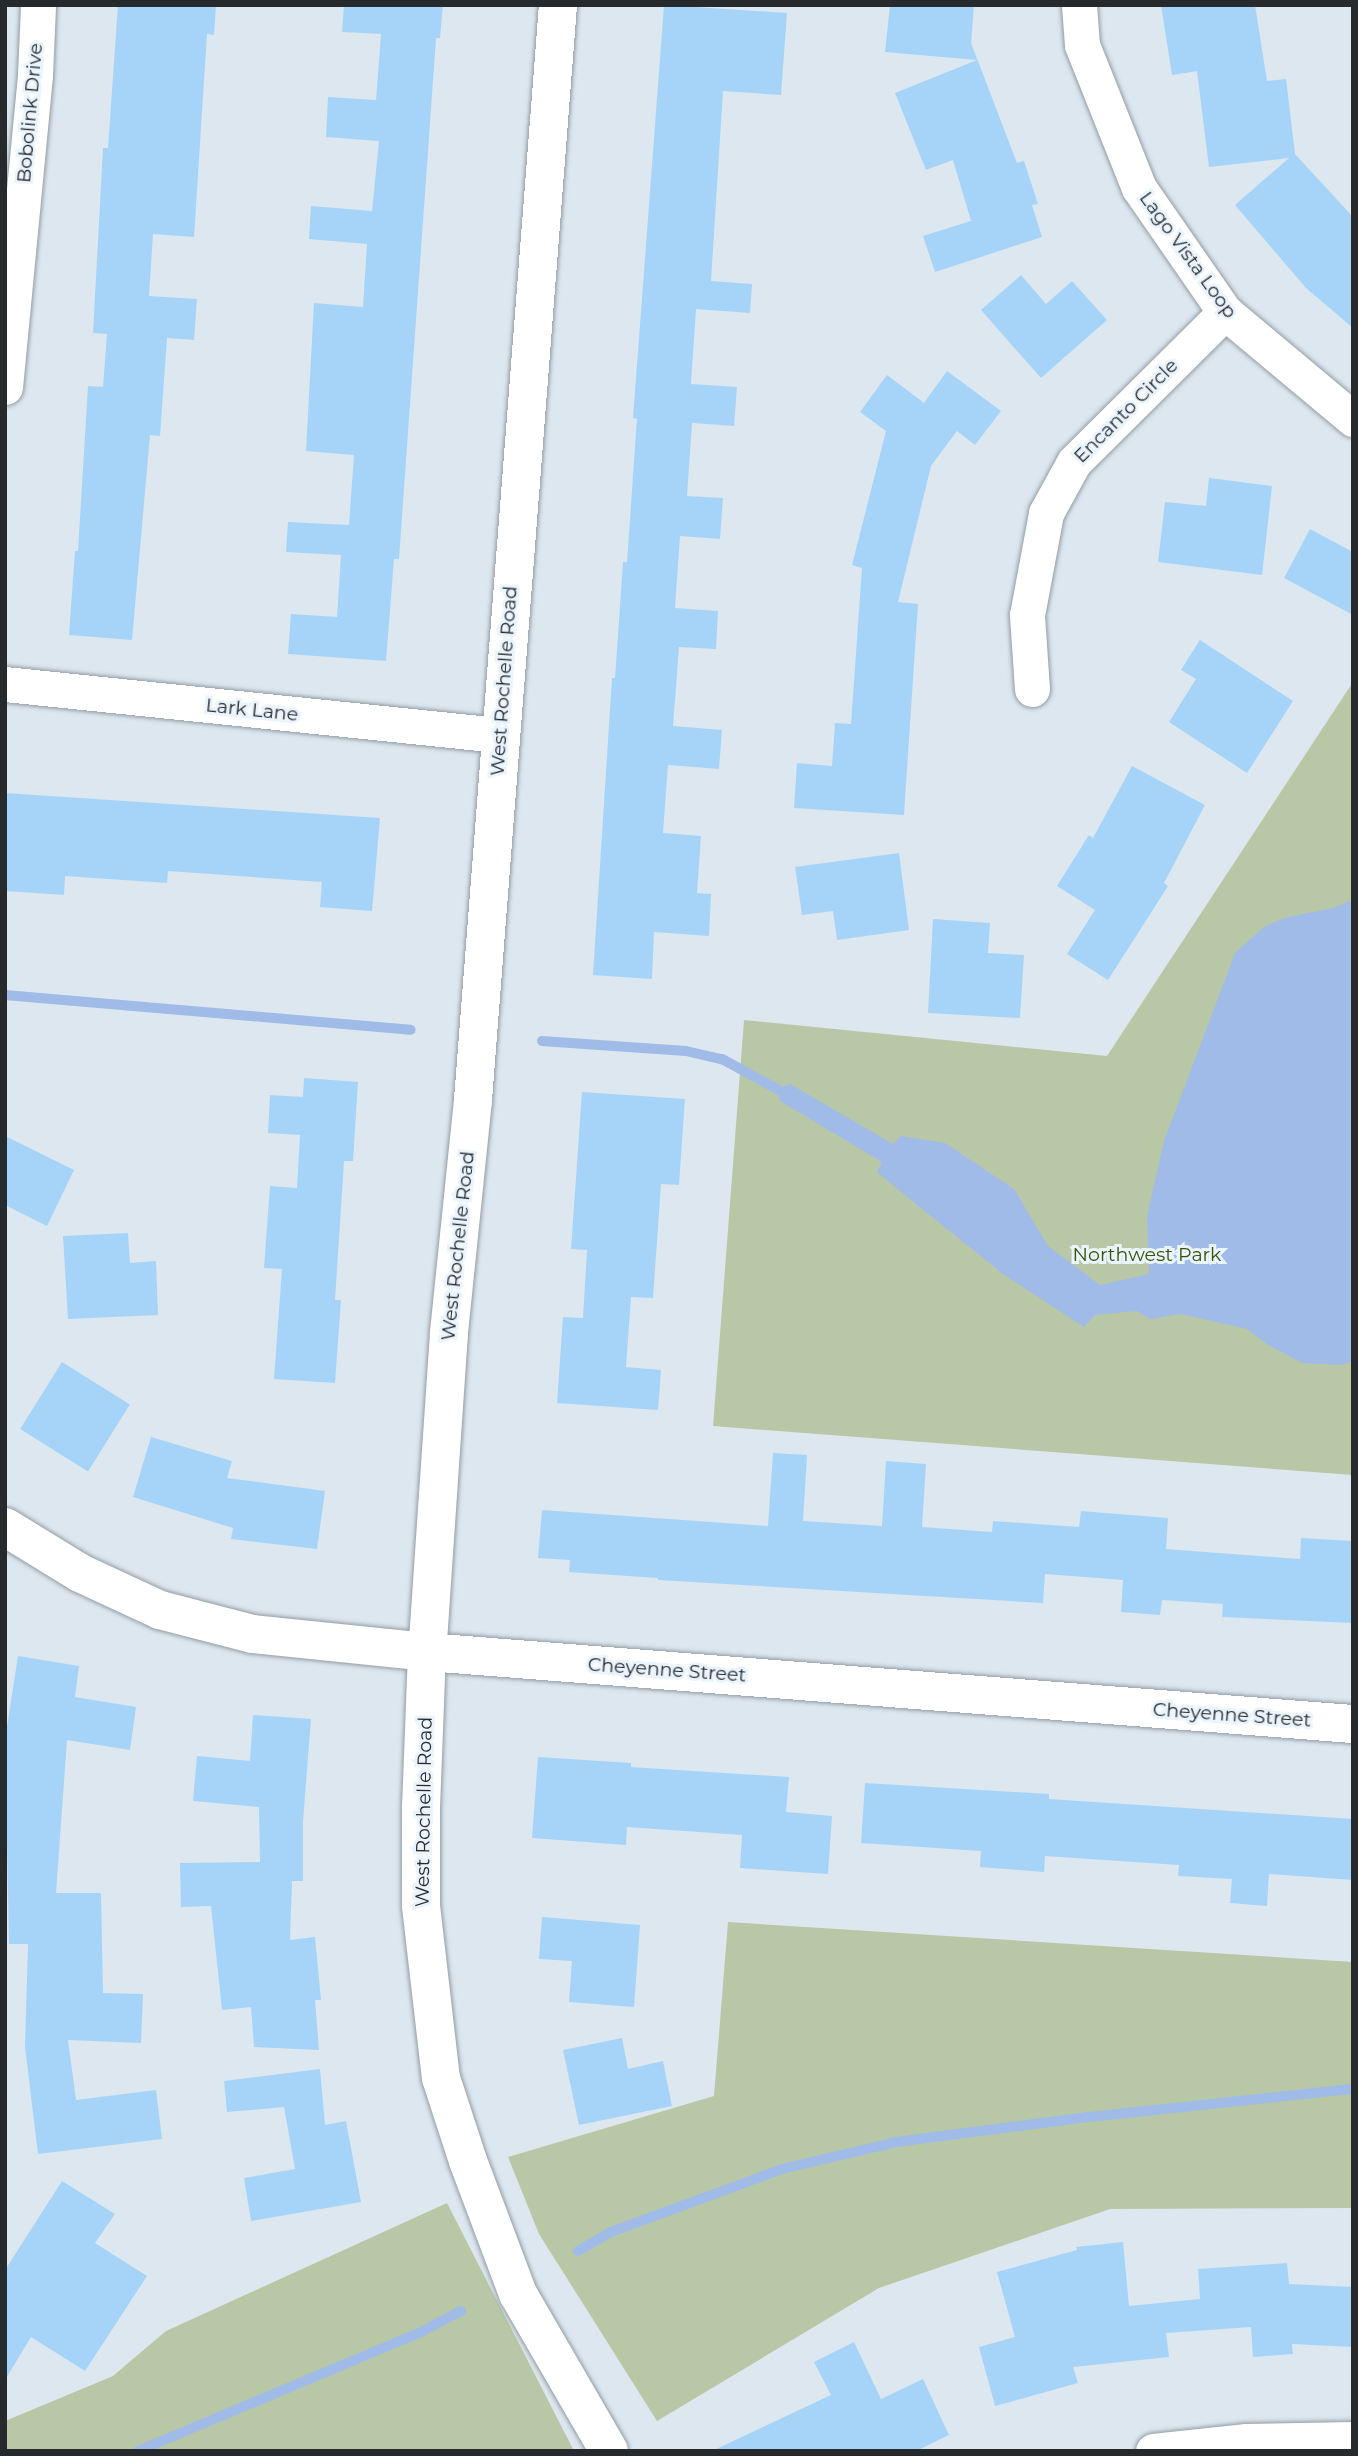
<!DOCTYPE html>
<style>
body{margin:0}
#map{position:relative;width:1358px;height:2456px;overflow:hidden;background:#dde7ef;font-family:Montserrat,sans-serif}
div>[style]{position:absolute}
.green>*{inset:0;background:#b8c8a6}
.water>*{inset:0;background:#a0bbe7}
.stream>*{height:10px;margin:-5px;padding:0 5px;transform-origin:5px;border-radius:5px;background:#a0bbe7}
.building>*{inset:0;background:#a6d4f8;transform-origin:0 0}
.roads{filter:drop-shadow(0 0 2px #939ca4) drop-shadow(0 0 2px #939ca4)}
.street>*{height:35px;margin:-17.5px;padding:0 17.5px;transform-origin:17.5px;border-radius:17.5px;background:#fff}
.secondary>*{height:38px;margin:-19px;padding:0 19px;transform-origin:19px;border-radius:19px;background:#fff}
span{translate:-50% -50%;white-space:nowrap;text-align:center;line-height:1.15;-webkit-text-stroke:6px #eaf4fd;paint-order:stroke}
.street-label{font-size:19px;color:#262a2d}
.park-label{font-size:19px;color:#385209}
.frame{position:absolute;inset:0;border:7px solid #262a2d;pointer-events:none}
</style>
<div id="map">
<div class="green">
<i style="clip-path:polygon(1353px 682px,1353px 1475px,713px 1426px,744px 1020px,1107px 1056px)"></i>
<i style="clip-path:polygon(728px 1922px,1353px 1962px,1353px 2208px,1110px 2209px,879px 2288px,657px 2421px,539px 2234px,508px 2157px,714px 2096px)"></i>
<i style="clip-path:polygon(447px 2203px,574px 2451px,5px 2451px,5px 2421px,113px 2376px,166px 2331px)"></i>
</div>
<div class="water">
<i style="clip-path:polygon(1353px 900px,1353px 1361px,1341px 1365px,1302px 1363px,1268px 1345px,1247px 1329px,1181px 1314px,1150px 1319px,1137px 1311px,1095px 1315px,1084px 1327px,1003px 1274px,927px 1213px,877px 1172px,882px 1162px,780px 1101px,778px 1088px,790px 1084px,893px 1144px,901px 1136px,945px 1143px,1014px 1189px,1048px 1246px,1100px 1285px,1149px 1274px,1147px 1216px,1164px 1141px,1235px 953px,1264px 927px,1284px 918px,1333px 908px)"></i>
</div>
<div class="stream">
<i style="left:5px;top:995px;width:407px;rotate:4.9deg"></i>
<i style="left:542px;top:1041px;width:144px;rotate:4deg"></i>
<i style="left:686px;top:1051px;width:37px;rotate:13deg"></i>
<i style="left:722px;top:1059px;width:75px;rotate:28.6deg"></i>
<i style="left:578px;top:2251px;width:38px;rotate:-30deg"></i>
<i style="left:611px;top:2232px;width:182px;rotate:-20.2deg"></i>
<i style="left:782px;top:2169px;width:117px;rotate:-13.3deg"></i>
<i style="left:896px;top:2142px;width:186px;rotate:-7.4deg"></i>
<i style="left:1080px;top:2118px;width:275px;rotate:-6.1deg"></i>
<i style="left:138px;top:2451px;width:309px;rotate:-22.8deg"></i>
<i style="left:423px;top:2331px;width:43px;rotate:-27.8deg"></i>
</div>
<div class="building">
<i style="clip-path:polygon(118px 5px,216px 5px,214px 35px,207px 34px,194px 237px,153px 234px,149px 296px,197px 299px,194px 340px,167px 338px,160px 436px,150px 435px,132px 640px,69px 635px,75px 551px,78px 551px,88px 386px,103px 387px,107px 334px,93px 333px,103px 148px,108px 148px)"></i>
<i style="clip-path:polygon(344px 5px,443px 5px,440px 38px,436px 38px,399px 559px,394px 559px,386px 661px,288px 654px,291px 614px,337px 617px,341px 555px,286px 552px,288px 522px,349px 525px,354px 455px,306px 451px,314px 303px,363px 307px,367px 244px,309px 239px,311px 206px,372px 211px,379px 141px,326px 137px,328px 97px,376px 100px,381px 34px,342px 32px)"></i>
<i style="clip-path:polygon(664px 5px,787px 13px,781px 95px,723px 91px,711px 281px,752px 284px,750px 313px,696px 309px,691px 384px,737px 387px,734px 426px,692px 423px,687px 496px,723px 498px,720px 539px,680px 536px,675px 608px,718px 611px,716px 649px,679px 647px,673px 726px,722px 730px,719px 769px,668px 765px,663px 833px,701px 836px,697px 893px,711px 894px,709px 936px,654px 932px,652px 979px,593px 975px,612px 678px,615px 678px,623px 562px,627px 562px,637px 419px,633px 418px)"></i>
<i style="clip-path:polygon(890px 5px,974px 5px,971px 43px,1017px 163px,1024px 161px,1038px 204px,1032px 205px,1042px 237px,935px 272px,923px 236px,971px 221px,953px 160px,926px 170px,895px 93px,977px 60px,885px 52px)"></i>
<i style="clip-path:polygon(1161px 5px,1255px 5px,1267px 81px,1286px 79px,1295px 154px,1353px 217px,1353px 328px,1306px 288px,1235px 205px,1289px 158px,1209px 167px,1197px 71px,1172px 75px)"></i>
<i style="clip-path:polygon(1021px 275px,1046px 304px,1072px 281px,1107px 320px,1041px 378px,981px 310px)"></i>
<i style="clip-path:polygon(947px 371px,1001px 411px,975px 445px,957px 431px,931px 466px,898px 602px,918px 604px,904px 815px,794px 808px,797px 763px,832px 766px,835px 723px,851px 724px,862px 568px,852px 565px,886px 431px,860px 412px,887px 375px,924px 403px)"></i>
<i style="clip-path:polygon(1209px 478px,1272px 486px,1262px 575px,1158px 562px,1165px 502px,1206px 506px)"></i>
<i style="clip-path:polygon(1310px 529px,1353px 552px,1353px 615px,1284px 578px)"></i>
<i style="clip-path:polygon(1200px 640px,1293px 701px,1247px 773px,1169px 722px,1196px 679px,1181px 670px)"></i>
<i style="clip-path:polygon(1132px 766px,1205px 805px,1164px 883px,1168px 886px,1108px 980px,1067px 954px,1095px 910px,1057px 886px,1089px 835px,1093px 838px)"></i>
<i style="clip-path:polygon(5px 793px,380px 818px,372px 911px,320px 907px,322px 882px,168px 871px,167px 883px,65px 876px,64px 895px,5px 891px)"></i>
<i style="clip-path:polygon(899px 853px,909px 930px,837px 940px,833px 911px,802px 915px,795px 867px)"></i>
<i style="clip-path:polygon(933px 919px,990px 923px,988px 953px,1024px 955px,1020px 1018px,928px 1013px)"></i>
<i style="clip-path:polygon(304px 1078px,358px 1082px,353px 1161px,344px 1161px,335px 1300px,341px 1300px,335px 1383px,274px 1379px,282px 1269px,264px 1268px,270px 1186px,297px 1188px,300px 1135px,268px 1133px,270px 1095px,303px 1097px)"></i>
<i style="clip-path:polygon(582px 1092px,685px 1099px,679px 1185px,661px 1184px,653px 1298px,631px 1297px,626px 1367px,661px 1370px,658px 1410px,557px 1403px,563px 1317px,583px 1318px,587px 1250px,571px 1249px)"></i>
<i style="clip-path:polygon(5px 1136px,74px 1170px,47px 1226px,5px 1205px)"></i>
<i style="clip-path:polygon(128px 1233px,130px 1263px,156px 1261px,158px 1315px,68px 1319px,63px 1236px)"></i>
<i style="left:62px;top:1362px;width:80px;height:79px;rotate:32deg"></i>
<i style="clip-path:polygon(151px 1437px,232px 1461px,227px 1478px,325px 1491px,317px 1549px,231px 1539px,233px 1528px,133px 1497px)"></i>
<i style="clip-path:polygon(773px 1453px,807px 1455px,803px 1521px,882px 1526px,886px 1461px,926px 1464px,922px 1527px,992px 1532px,993px 1521px,1079px 1527px,1081px 1511px,1168px 1518px,1166px 1549px,1300px 1559px,1301px 1538px,1353px 1541px,1353px 1623px,1222px 1617px,1223px 1604px,1162px 1600px,1160px 1615px,1121px 1612px,1123px 1580px,1045px 1574px,1043px 1603px,658px 1580px,658px 1578px,569px 1572px,570px 1560px,538px 1558px,542px 1510px,768px 1526px)"></i>
<i style="clip-path:polygon(18px 1656px,79px 1666px,75px 1697px,136px 1707px,130px 1750px,67px 1740px,56px 1893px,101px 1893px,103px 1993px,143px 1994px,141px 2043px,68px 2040px,76px 2100px,156px 2090px,162px 2139px,38px 2154px,25px 2047px,28px 1944px,9px 1944px,5px 1740px)"></i>
<i style="clip-path:polygon(253px 1715px,311px 1719px,303px 1821px,303px 1881px,292px 1881px,290px 1940px,315px 1937px,321px 2000px,315px 2000px,319px 2050px,254px 2047px,251px 2007px,222px 2010px,211px 1906px,181px 1907px,180px 1863px,260px 1862px,259px 1807px,193px 1801px,197px 1756px,250px 1761px)"></i>
<i style="clip-path:polygon(538px 1757px,631px 1763px,631px 1767px,789px 1777px,786px 1812px,832px 1816px,828px 1874px,740px 1868px,742px 1835px,627px 1827px,626px 1845px,532px 1838px)"></i>
<i style="clip-path:polygon(865px 1783px,1049px 1794px,1049px 1799px,1353px 1819px,1353px 1880px,1269px 1874px,1267px 1906px,1230px 1903px,1232px 1879px,1178px 1876px,1179px 1865px,1045px 1856px,1044px 1872px,980px 1867px,981px 1851px,861px 1843px)"></i>
<i style="clip-path:polygon(542px 1917px,640px 1925px,634px 2007px,569px 2002px,572px 1961px,539px 1959px)"></i>
<i style="clip-path:polygon(622px 2038px,628px 2069px,663px 2061px,672px 2106px,579px 2125px,563px 2050px)"></i>
<i style="clip-path:polygon(320px 2069px,325px 2125px,346px 2121px,361px 2202px,251px 2221px,244px 2178px,295px 2169px,284px 2107px,227px 2112px,224px 2081px)"></i>
<i style="clip-path:polygon(62px 2181px,115px 2214px,95px 2243px,147px 2276px,85px 2371px,31px 2337px,5px 2380px,5px 2270px)"></i>
<i style="clip-path:polygon(1123px 2242px,1129px 2306px,1200px 2299px,1198px 2269px,1287px 2263px,1289px 2284px,1353px 2287px,1353px 2347px,1292px 2344px,1293px 2354px,1253px 2357px,1251px 2327px,1166px 2333px,1169px 2357px,1073px 2367px,1078px 2383px,995px 2406px,979px 2347px,1015px 2337px,997px 2272px,1077px 2250px,1076px 2247px)"></i>
<i style="clip-path:polygon(854px 2342px,881px 2399px,923px 2379px,949px 2435px,916px 2451px,712px 2451px,831px 2395px,814px 2362px)"></i>
</div>
<div class="roads">
<div class="street">
<i style="left:1079px;top:5px;width:40px;rotate:85.7deg"></i>
<i style="left:1082px;top:45px;width:154px;rotate:68.3deg"></i>
<i style="left:1139px;top:188px;width:151px;rotate:55.3deg"></i>
<i style="left:1225px;top:312px;width:167px;rotate:39.9deg"></i>
<i style="left:5px;top:387px;width:313px;rotate:-84.5deg"></i>
<i style="left:35px;top:75px;width:70px;rotate:-87.5deg"></i>
<i style="left:5px;top:684px;width:498px;rotate:5.9deg"></i>
<i style="left:1032px;top:689px;width:74px;rotate:-93.9deg"></i>
<i style="left:1027px;top:615px;width:104px;rotate:-79.4deg"></i>
<i style="left:1046px;top:513px;width:58px;rotate:-61.2deg"></i>
<i style="left:1074px;top:462px;width:213px;rotate:-44.8deg"></i>
<i style="left:1153px;top:2451px;width:94px;rotate:-6.1deg"></i>
<i style="left:1246px;top:2441px;width:107px;rotate:-1.1deg"></i>
</div>
<div class="secondary">
<i style="left:558px;top:5px;width:1098px;rotate:94.44deg"></i>
<i style="left:473px;top:1100px;width:234px;rotate:95.9deg"></i>
<i style="left:449px;top:1333px;width:320px;rotate:93.9deg"></i>
<i style="left:427px;top:1652px;width:154px;rotate:92.2deg"></i>
<i style="left:421px;top:1806px;width:100px;rotate:90deg"></i>
<i style="left:421px;top:1906px;width:173px;rotate:83.4deg"></i>
<i style="left:441px;top:2078px;width:87px;rotate:72deg"></i>
<i style="left:468px;top:2161px;width:142px;rotate:69.4deg"></i>
<i style="left:518px;top:2294px;width:181px;rotate:59.9deg"></i>
<i style="left:5px;top:1527px;width:88px;rotate:31.5deg"></i>
<i style="left:80px;top:1573px;width:88px;rotate:24.8deg"></i>
<i style="left:160px;top:1610px;width:96px;rotate:14.5deg"></i>
<i style="left:253px;top:1634px;width:175px;rotate:5.9deg"></i>
<i style="left:427px;top:1652px;width:929px;rotate:4.45deg"></i>
</div>
</div>
<div class="street-label">
<span style="left:30px;top:113px;rotate:-85deg">Bobolink Drive</span>
<span style="left:1188px;top:255px;rotate:54deg">Lago Vista Loop</span>
<span style="left:1126px;top:411px;rotate:-45deg">Encanto Circle</span>
<span style="left:504px;top:681px;rotate:-86deg">West Rochelle Road</span>
<span style="left:252px;top:710px;rotate:6deg">Lark Lane</span>
<span style="left:458px;top:1246px;rotate:-84deg">West Rochelle Road</span>
<span style="left:667px;top:1670px;rotate:4deg">Cheyenne Street</span>
<span style="left:1232px;top:1715px;rotate:4deg">Cheyenne Street</span>
<span style="left:424px;top:1812px;rotate:-89deg">West Rochelle Road</span>
</div>
<div class="park-label">
<span style="left:1147px;top:1255px">Northwest Park</span>
</div>
<div class="frame"></div>
</div>
